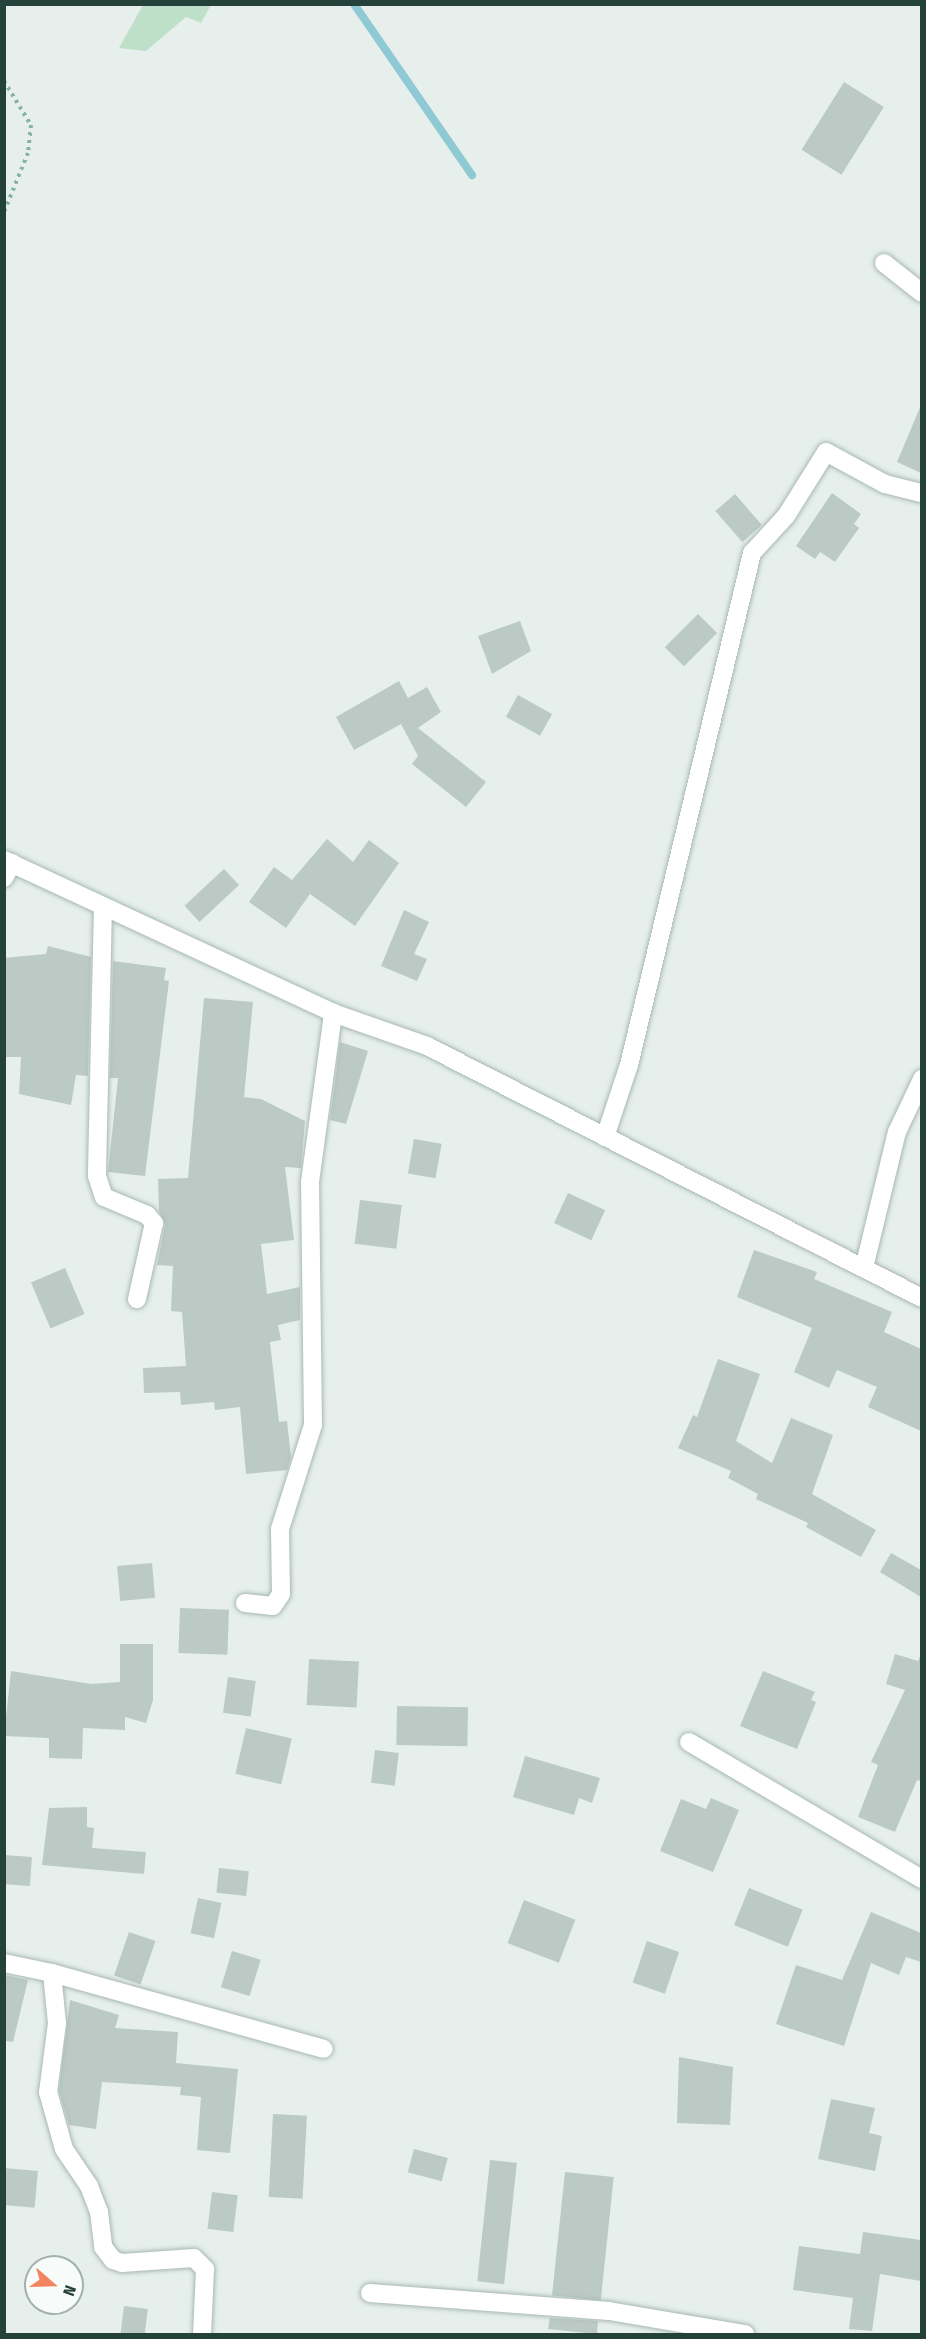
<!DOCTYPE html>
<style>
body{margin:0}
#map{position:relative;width:926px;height:2339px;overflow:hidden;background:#e6efeb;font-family:"Fira Sans Condensed",sans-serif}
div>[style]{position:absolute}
.green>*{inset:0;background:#bfe0c8}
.stream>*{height:8px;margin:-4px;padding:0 4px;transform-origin:4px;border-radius:4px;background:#8ec9d4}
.building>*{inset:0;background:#bbcac4;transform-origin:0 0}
.path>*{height:4px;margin-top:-2px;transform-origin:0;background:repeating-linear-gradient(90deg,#86b3a5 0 3px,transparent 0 7.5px)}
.roads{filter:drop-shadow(0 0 2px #a8b8b2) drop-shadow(0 0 2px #a8b8b2)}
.minor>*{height:18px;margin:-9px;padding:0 9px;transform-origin:9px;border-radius:9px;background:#fff}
.tertiary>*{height:18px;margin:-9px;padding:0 9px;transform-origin:9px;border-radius:9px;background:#fff}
span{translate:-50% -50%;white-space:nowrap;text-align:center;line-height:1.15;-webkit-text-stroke:6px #f7fbf9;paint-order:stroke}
.frame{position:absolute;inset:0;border:6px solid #24423a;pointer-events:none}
.north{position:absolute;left:24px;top:2255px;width:60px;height:60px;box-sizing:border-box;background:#f7fbf9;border:2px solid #a3b1ad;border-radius:50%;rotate:110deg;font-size:16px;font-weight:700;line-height:24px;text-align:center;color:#24423a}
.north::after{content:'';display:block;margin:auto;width:21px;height:27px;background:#f4845f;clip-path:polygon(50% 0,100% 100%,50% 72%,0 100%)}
</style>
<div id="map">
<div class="green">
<i style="clip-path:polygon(143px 5px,143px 4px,211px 5px,201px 23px,186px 17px,146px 51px,119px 48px)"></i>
</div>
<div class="stream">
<i style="left:354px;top:4px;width:208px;rotate:55.4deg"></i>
</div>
<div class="building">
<i style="left:844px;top:82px;width:47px;height:80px;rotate:32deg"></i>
<i style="clip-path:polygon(921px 405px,921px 473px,897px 462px)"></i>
<i style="clip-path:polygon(832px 493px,861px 514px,854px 524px,859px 528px,835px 562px,820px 552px,815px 559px,796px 546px)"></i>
<i style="left:735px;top:494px;width:41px;height:26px;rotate:49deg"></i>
<i style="left:698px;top:614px;width:27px;height:47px;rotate:45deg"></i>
<i style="clip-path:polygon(520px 621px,531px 651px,492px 674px,478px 636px)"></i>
<i style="clip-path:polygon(399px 681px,408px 698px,427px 687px,441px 712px,418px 728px,486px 782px,466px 807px,412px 764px,418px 756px,401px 724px,354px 750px,336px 717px)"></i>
<i style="left:518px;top:695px;width:39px;height:25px;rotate:29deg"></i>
<i style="clip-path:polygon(327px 839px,353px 862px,369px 840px,399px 863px,355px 926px,310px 894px,286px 928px,249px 902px,274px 867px,292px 880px)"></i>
<i style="left:224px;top:869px;width:22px;height:54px;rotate:47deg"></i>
<i style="clip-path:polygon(404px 910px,429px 922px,414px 954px,427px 959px,417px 981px,381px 966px)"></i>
<i style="clip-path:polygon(48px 946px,91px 957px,88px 1076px,76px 1075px,71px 1105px,19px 1094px,21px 1057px,4px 1057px,4px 958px,46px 954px)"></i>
<i style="clip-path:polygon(113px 961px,166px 968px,164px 980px,169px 981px,145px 1176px,108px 1172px,118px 1078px,110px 1078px)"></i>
<i style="clip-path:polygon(204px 998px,253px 1002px,244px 1097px,261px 1099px,305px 1121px,301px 1168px,285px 1167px,294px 1240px,261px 1244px,267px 1294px,300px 1287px,300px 1320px,278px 1325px,281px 1340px,270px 1342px,279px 1422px,287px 1421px,291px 1457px,287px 1470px,246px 1474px,240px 1407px,215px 1410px,214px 1402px,181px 1405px,180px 1392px,144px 1393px,143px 1368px,186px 1366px,182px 1312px,171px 1311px,173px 1266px,157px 1265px,165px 1225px,159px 1211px,158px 1179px,188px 1178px)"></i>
<i style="clip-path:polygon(340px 1042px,368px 1051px,346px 1124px,330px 1120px)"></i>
<i style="left:414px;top:1139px;width:28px;height:35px;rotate:10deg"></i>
<i style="left:568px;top:1193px;width:41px;height:33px;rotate:25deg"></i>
<i style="left:360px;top:1200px;width:42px;height:44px;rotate:7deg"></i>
<i style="clip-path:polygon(754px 1250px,817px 1272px,814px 1279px,892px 1312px,884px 1332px,921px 1349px,921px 1431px,868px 1407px,877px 1387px,837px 1370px,829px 1388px,794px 1372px,812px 1328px,737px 1297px)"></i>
<i style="left:65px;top:1268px;width:50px;height:37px;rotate:67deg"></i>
<i style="clip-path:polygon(718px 1359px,760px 1374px,736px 1441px,772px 1463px,791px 1418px,833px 1435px,812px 1494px,876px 1530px,861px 1557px,806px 1527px,808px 1523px,756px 1499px,758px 1494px,728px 1478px,731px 1471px,678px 1448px,693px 1415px,697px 1417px)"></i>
<i style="clip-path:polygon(891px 1553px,921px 1570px,921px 1597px,880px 1572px)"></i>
<i style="left:152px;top:1563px;width:35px;height:35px;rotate:85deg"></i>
<i style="left:180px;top:1608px;width:49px;height:45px;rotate:2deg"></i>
<i style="clip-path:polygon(120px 1644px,153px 1644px,153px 1700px,146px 1723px,125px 1717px,125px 1730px,83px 1728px,82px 1759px,49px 1758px,49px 1738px,4px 1736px,11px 1671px,91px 1684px,120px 1682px)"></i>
<i style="clip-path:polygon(895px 1654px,918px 1661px,921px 1654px,921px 1781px,917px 1780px,895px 1832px,858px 1817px,878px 1765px,871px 1762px,905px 1690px,886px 1684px)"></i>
<i style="left:309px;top:1659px;width:50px;height:46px;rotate:3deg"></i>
<i style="clip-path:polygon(763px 1671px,815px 1692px,811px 1700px,816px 1702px,797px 1749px,740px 1726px)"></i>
<i style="left:228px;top:1677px;width:28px;height:36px;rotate:8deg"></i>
<i style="left:397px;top:1706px;width:71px;height:39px;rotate:1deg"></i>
<i style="left:246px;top:1728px;width:47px;height:47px;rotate:13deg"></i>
<i style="left:375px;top:1750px;width:24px;height:33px;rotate:7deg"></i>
<i style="clip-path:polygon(525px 1756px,600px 1778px,592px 1803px,579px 1798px,574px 1815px,513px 1797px)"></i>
<i style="clip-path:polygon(711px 1798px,739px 1810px,713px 1872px,660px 1851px,681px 1799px,706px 1809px)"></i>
<i style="clip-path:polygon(87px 1807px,87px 1827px,94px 1828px,92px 1848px,146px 1852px,144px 1874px,42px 1865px,49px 1808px)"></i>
<i style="left:4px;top:1855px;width:28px;height:29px;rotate:4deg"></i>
<i style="left:219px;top:1868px;width:30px;height:25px;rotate:6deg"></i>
<i style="left:749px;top:1888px;width:58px;height:40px;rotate:22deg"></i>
<i style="left:198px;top:1898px;width:24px;height:36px;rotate:12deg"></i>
<i style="left:524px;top:1900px;width:55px;height:46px;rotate:21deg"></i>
<i style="clip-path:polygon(871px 1912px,921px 1933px,921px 1962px,906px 1957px,899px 1975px,871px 1963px,844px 2046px,776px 2024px,796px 1965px,842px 1980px)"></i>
<i style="left:129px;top:1932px;width:28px;height:46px;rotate:19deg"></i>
<i style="left:647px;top:1941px;width:34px;height:44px;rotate:19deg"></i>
<i style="left:232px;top:1951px;width:30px;height:38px;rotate:17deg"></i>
<i style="clip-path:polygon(4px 1975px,28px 1980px,13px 2042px,4px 2041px)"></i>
<i style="clip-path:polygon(70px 2000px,119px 2015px,115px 2028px,178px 2032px,176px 2063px,238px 2069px,230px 2153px,197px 2150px,201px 2097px,180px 2095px,181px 2087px,102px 2082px,96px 2129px,69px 2125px,59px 2091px)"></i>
<i style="clip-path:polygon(679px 2057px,733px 2067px,730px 2125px,677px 2123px)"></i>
<i style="clip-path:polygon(831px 2099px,875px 2108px,869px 2133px,882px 2136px,875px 2171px,818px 2159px)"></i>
<i style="left:273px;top:2114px;width:34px;height:83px;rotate:3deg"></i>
<i style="left:414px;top:2149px;width:35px;height:24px;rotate:15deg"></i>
<i style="left:490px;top:2160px;width:27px;height:122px;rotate:6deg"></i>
<i style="left:4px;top:2168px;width:34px;height:37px;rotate:5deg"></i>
<i style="left:565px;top:2172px;width:49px;height:124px;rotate:6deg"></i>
<i style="left:212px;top:2192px;width:26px;height:37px;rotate:7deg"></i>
<i style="clip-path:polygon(863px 2232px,921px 2240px,921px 2281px,880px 2274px,872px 2331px,849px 2329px,853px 2298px,793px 2290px,799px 2246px,860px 2254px)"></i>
<i style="left:124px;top:2306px;width:24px;height:28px;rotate:7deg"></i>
<i style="clip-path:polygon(550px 2318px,598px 2321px,597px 2334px,548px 2329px)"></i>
</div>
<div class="path">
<i style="left:4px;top:81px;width:52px;rotate:58.5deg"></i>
<i style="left:31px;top:125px;width:28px;rotate:96deg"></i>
<i style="left:28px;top:153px;width:64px;rotate:112.1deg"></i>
</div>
<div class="roads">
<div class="minor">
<i style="left:884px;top:263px;width:48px;rotate:38.3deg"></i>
<i style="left:4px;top:878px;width:17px;rotate:-62deg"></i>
<i style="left:103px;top:906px;width:270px;rotate:91.3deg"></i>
<i style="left:97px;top:1176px;width:22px;rotate:72deg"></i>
<i style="left:104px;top:1197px;width:47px;rotate:22.7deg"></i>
<i style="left:147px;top:1215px;width:11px;rotate:49deg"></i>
<i style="left:154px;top:1223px;width:78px;rotate:102.6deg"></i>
<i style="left:605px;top:1137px;width:76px;rotate:-71.6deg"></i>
<i style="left:629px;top:1065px;width:527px;rotate:-76.49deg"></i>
<i style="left:752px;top:553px;width:50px;rotate:-47.4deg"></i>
<i style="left:786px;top:516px;width:75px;rotate:-58deg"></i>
<i style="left:826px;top:452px;width:67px;rotate:28.5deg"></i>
<i style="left:885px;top:484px;width:38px;rotate:14deg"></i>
<i style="left:864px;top:1268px;width:140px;rotate:-76.4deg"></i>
<i style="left:897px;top:1132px;width:59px;rotate:-64.7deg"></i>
<i style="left:245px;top:1603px;width:28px;rotate:6deg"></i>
<i style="left:273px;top:1606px;width:14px;rotate:-56deg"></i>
<i style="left:281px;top:1594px;width:65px;rotate:-90.9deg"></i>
<i style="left:280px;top:1529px;width:109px;rotate:-72.4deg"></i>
<i style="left:313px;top:1425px;width:243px;rotate:-90.7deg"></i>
<i style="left:310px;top:1182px;width:171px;rotate:-82.2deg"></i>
<i style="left:689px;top:1742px;width:270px;rotate:30.5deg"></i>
<i style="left:4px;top:1963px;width:49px;rotate:11.8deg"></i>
<i style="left:52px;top:1973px;width:50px;rotate:84.3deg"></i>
<i style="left:57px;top:2023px;width:70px;rotate:97.4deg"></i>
<i style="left:48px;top:2092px;width:59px;rotate:74.3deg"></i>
<i style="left:64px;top:2149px;width:45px;rotate:56deg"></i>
<i style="left:89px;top:2186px;width:28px;rotate:69deg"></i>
<i style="left:99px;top:2212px;width:35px;rotate:83deg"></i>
<i style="left:103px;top:2247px;width:16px;rotate:52deg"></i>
<i style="left:113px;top:2260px;width:9px;rotate:18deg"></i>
<i style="left:122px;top:2263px;width:72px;rotate:-4deg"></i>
<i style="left:194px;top:2258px;width:16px;rotate:45deg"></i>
<i style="left:205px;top:2269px;width:65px;rotate:92.6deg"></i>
<i style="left:52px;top:1973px;width:282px;rotate:15.6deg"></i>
<i style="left:370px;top:2293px;width:240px;rotate:4.3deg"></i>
<i style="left:609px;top:2311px;width:138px;rotate:9.6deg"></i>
</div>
<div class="tertiary">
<i style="left:4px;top:860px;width:363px;rotate:24.9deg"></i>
<i style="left:333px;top:1013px;width:100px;rotate:19.3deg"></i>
<i style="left:427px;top:1046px;width:555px;rotate:26.98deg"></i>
</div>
</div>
<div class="frame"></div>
<div class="north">N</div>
</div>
